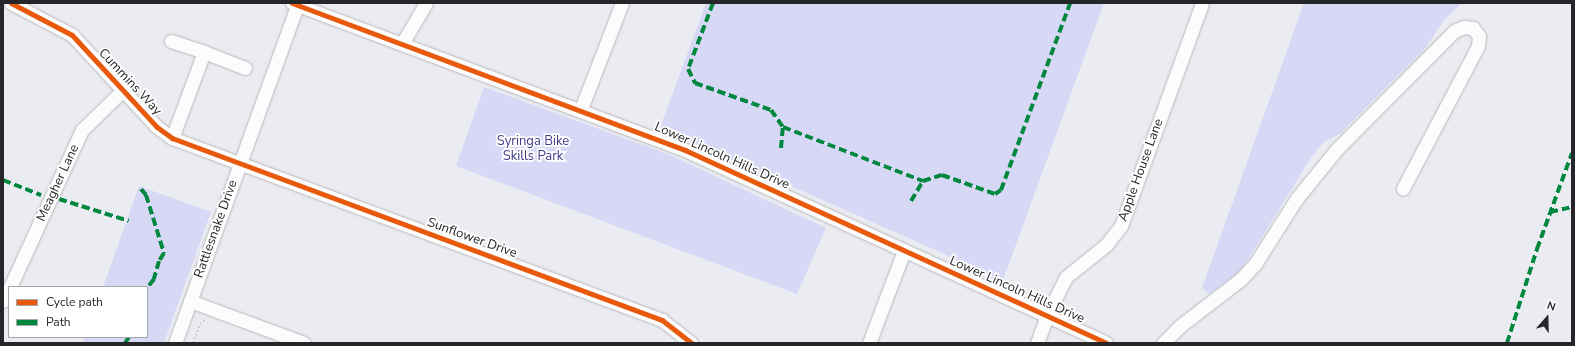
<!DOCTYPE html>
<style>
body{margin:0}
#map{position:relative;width:1575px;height:346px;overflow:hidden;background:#ebecf1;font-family:"Nunito Sans",sans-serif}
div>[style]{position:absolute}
.green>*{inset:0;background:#d7d8f6}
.path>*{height:2px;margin-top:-1px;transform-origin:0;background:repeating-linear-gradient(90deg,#cbccce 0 2px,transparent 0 4px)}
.roads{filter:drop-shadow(0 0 1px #b8b9bd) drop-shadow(0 0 1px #b8b9bd)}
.minor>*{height:13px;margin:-6.5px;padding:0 6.5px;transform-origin:6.5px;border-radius:6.5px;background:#fcfcfd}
.quiet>*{height:4px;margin-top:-2px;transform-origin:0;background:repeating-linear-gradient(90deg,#00873e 0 8px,transparent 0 12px)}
.cycleway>*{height:5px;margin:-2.5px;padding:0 2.5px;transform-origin:2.5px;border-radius:2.5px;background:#e8590c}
span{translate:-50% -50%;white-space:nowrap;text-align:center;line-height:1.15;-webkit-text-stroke:3.5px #fff;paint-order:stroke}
.street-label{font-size:13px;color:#26262a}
.park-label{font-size:13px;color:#423d88}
.frame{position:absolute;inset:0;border:4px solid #26262a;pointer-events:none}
.legend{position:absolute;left:8px;top:286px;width:140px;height:52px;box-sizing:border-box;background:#fff;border:1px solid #a8a8aa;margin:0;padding:5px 7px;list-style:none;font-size:12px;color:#26262a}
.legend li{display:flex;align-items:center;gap:8px;height:20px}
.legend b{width:20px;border:1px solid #a8a8aa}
.north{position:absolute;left:1527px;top:298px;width:40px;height:40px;-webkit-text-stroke:3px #fff;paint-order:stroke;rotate:20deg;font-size:11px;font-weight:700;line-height:16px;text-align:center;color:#26262a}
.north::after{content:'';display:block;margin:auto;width:14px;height:18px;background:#26262a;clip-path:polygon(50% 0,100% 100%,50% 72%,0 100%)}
</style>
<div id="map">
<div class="green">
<i style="clip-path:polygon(706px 3px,1104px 3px,1002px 283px,942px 253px,660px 128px)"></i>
<i style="clip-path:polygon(1304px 3px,1462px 3px,1444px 20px,1424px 50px,1341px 133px,1324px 142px,1312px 156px,1244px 266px,1233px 277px,1209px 294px,1202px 288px)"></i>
<i style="clip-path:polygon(484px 87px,670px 155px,826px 228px,797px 294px,456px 166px)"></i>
<i style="clip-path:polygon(139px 186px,211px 212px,164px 343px,83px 343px,85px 337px,147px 337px,147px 287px,103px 287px)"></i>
</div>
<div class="path">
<i style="left:193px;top:343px;width:20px;rotate:-70deg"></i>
<i style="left:200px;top:324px;width:6px;rotate:-39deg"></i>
</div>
<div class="roads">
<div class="minor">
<i style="left:11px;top:3px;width:69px;rotate:27.7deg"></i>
<i style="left:72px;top:35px;width:125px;rotate:47.3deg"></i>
<i style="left:157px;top:127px;width:19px;rotate:36deg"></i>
<i style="left:172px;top:138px;width:523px;rotate:20.38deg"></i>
<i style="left:662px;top:320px;width:37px;rotate:38deg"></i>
<i style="left:292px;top:3px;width:420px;rotate:20.5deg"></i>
<i style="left:685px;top:150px;width:463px;rotate:24.6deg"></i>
<i style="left:171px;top:41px;width:35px;rotate:18deg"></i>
<i style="left:403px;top:42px;width:45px;rotate:-59.5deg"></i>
<i style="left:581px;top:109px;width:114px;rotate:-68.9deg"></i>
<i style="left:172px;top:138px;width:92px;rotate:-69.6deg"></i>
<i style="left:204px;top:52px;width:44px;rotate:21.3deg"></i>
<i style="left:10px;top:287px;width:173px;rotate:-65.4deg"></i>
<i style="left:82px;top:130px;width:57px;rotate:-44.3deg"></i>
<i style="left:3px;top:301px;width:14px;rotate:-65deg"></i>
<i style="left:190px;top:301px;width:121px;rotate:20.2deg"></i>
<i style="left:175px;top:343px;width:362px;rotate:-70.1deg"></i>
<i style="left:869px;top:343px;width:98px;rotate:-69.2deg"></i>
<i style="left:1037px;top:343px;width:30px;rotate:-70deg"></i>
<i style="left:1047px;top:315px;width:42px;rotate:-63.4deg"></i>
<i style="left:1066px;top:277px;width:51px;rotate:-38.7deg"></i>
<i style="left:1106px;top:245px;width:24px;rotate:-52deg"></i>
<i style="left:1121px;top:226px;width:237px;rotate:-70deg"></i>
<i style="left:1163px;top:343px;width:24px;rotate:-45deg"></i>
<i style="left:1180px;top:326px;width:77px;rotate:-37.6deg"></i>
<i style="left:1241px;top:279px;width:21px;rotate:-47deg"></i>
<i style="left:1255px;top:264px;width:78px;rotate:-57.5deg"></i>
<i style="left:1297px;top:198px;width:63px;rotate:-50.8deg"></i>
<i style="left:1337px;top:149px;width:166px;rotate:-45.2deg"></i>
<i style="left:1454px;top:31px;width:11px;rotate:-22deg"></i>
<i style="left:1464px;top:27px;width:9px;rotate:6deg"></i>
<i style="left:1473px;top:28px;width:10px;rotate:53deg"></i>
<i style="left:1479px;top:36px;width:10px;rotate:96deg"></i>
<i style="left:1478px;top:46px;width:161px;rotate:117.8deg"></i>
</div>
</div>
<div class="quiet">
<i style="left:713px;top:3px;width:71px;rotate:110.7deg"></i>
<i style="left:688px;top:69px;width:16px;rotate:63deg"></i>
<i style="left:695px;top:83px;width:81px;rotate:19.6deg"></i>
<i style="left:771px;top:110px;width:21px;rotate:55deg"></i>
<i style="left:783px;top:127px;width:150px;rotate:21.1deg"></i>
<i style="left:923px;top:181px;width:20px;rotate:-18deg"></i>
<i style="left:942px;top:175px;width:56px;rotate:19.7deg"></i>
<i style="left:995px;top:194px;width:7px;rotate:-34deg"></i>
<i style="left:1001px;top:190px;width:199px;rotate:-69.7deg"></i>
<i style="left:781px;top:148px;width:21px;rotate:-85deg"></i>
<i style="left:3px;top:180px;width:41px;rotate:21.5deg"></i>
<i style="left:141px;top:189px;width:8px;rotate:50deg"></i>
<i style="left:146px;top:195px;width:61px;rotate:72.8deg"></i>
<i style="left:164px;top:253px;width:9px;rotate:122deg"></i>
<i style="left:159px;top:261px;width:19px;rotate:106deg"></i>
<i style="left:154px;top:279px;width:11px;rotate:128deg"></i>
<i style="left:59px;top:199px;width:73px;rotate:17.4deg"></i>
<i style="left:911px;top:201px;width:23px;rotate:-59deg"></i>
<i style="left:1550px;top:212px;width:23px;rotate:-13deg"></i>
<i style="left:125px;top:343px;width:7px;rotate:-56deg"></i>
<i style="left:1507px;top:343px;width:99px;rotate:-72.3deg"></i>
<i style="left:1537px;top:249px;width:102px;rotate:-70deg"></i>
</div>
<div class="cycleway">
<i style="left:11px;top:3px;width:69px;rotate:27.7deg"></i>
<i style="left:72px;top:35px;width:125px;rotate:47.3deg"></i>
<i style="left:157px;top:127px;width:19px;rotate:36deg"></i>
<i style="left:172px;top:138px;width:523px;rotate:20.38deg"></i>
<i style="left:662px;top:320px;width:37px;rotate:38deg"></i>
<i style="left:292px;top:3px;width:420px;rotate:20.5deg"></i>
<i style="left:685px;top:150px;width:463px;rotate:24.6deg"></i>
</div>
<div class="street-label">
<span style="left:130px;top:82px;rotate:47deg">Cummins Way</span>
<span style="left:722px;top:156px;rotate:24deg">Lower Lincoln Hills Drive</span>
<span style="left:1141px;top:170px;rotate:-70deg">Apple House Lane</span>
<span style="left:58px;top:183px;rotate:-65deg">Meagher Lane</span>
<span style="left:216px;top:229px;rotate:-70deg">Rattlesnake Drive</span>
<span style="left:472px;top:238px;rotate:20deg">Sunflower Drive</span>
<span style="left:1017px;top:290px;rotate:24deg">Lower Lincoln Hills Drive</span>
</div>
<div class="park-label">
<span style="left:533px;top:149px">Syringa Bike<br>Skills Park</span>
</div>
<div class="frame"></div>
<ul class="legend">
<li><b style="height:5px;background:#e8590c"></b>Cycle path</li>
<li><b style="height:5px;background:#00873e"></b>Path</li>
</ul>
<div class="north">N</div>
</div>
